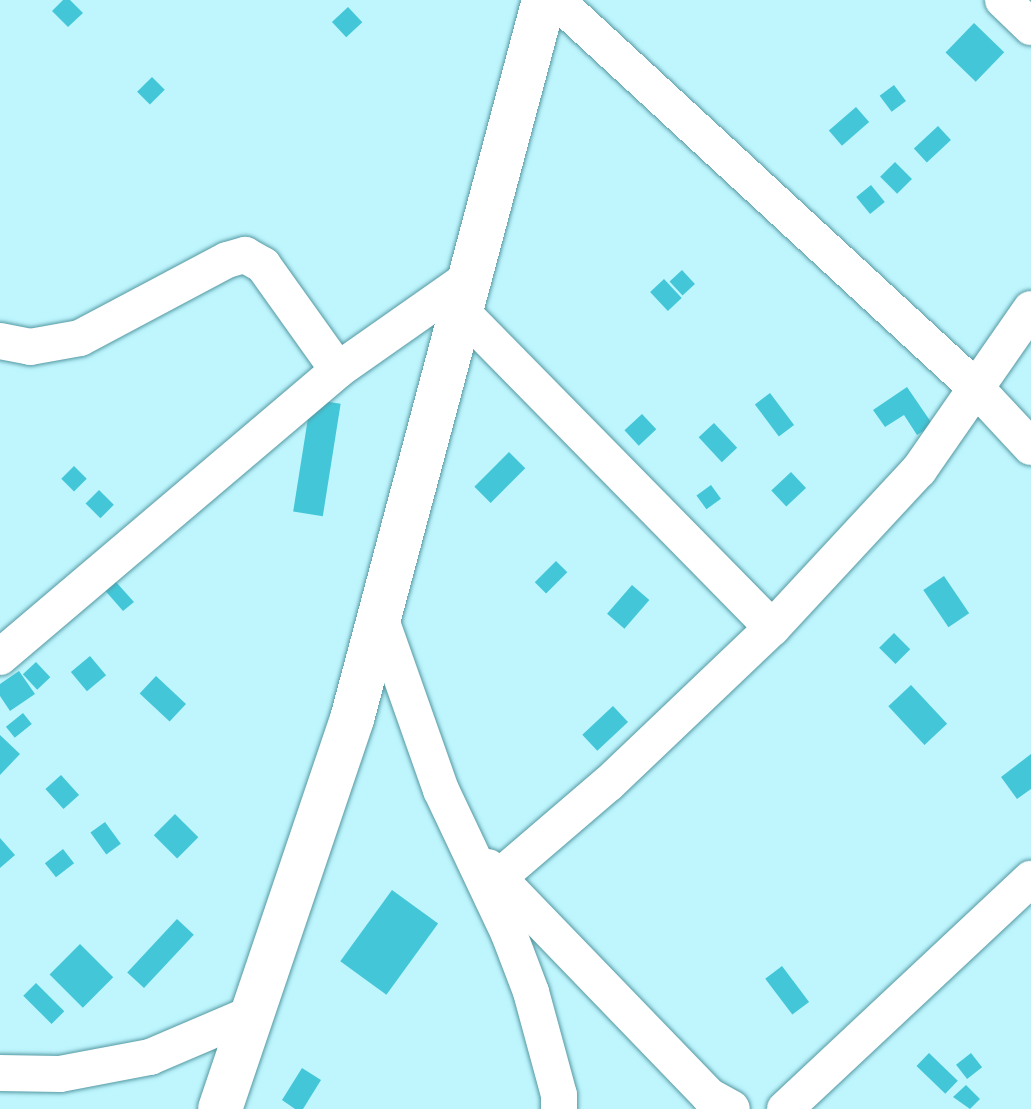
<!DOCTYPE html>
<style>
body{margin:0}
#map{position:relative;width:1031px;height:1109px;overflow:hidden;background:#bff6fe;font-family:"Asap Condensed",sans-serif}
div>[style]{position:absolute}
.building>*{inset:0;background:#43c7d8;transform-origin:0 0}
.roads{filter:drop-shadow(0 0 2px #5498a2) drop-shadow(0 0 2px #5498a2)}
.street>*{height:36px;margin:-18px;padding:0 18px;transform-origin:18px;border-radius:18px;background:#fff}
.secondary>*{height:44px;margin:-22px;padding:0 22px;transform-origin:22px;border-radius:22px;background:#fff}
span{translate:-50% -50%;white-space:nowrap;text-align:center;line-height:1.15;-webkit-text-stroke:7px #fff;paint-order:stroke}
</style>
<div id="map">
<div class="building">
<i style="clip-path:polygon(63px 0,70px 0,83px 13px,68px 27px,52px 11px)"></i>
<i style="left:348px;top:7px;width:21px;height:22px;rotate:47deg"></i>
<i style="left:974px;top:23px;width:42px;height:41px;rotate:44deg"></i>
<i style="left:152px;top:77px;width:18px;height:21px;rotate:45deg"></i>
<i style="left:894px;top:85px;width:20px;height:18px;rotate:53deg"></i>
<i style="left:856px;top:107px;width:20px;height:36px;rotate:49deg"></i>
<i style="left:938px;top:126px;width:19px;height:33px;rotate:47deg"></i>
<i style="left:895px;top:162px;width:24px;height:21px;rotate:45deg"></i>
<i style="left:871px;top:185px;width:22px;height:19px;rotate:51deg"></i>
<i style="left:682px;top:270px;width:19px;height:17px;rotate:47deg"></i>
<i style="left:664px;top:279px;width:26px;height:19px;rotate:47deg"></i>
<i style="clip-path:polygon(907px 387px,933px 425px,917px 435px,904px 415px,885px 427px,873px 410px)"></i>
<i style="left:770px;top:393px;width:40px;height:19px;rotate:53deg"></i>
<i style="left:311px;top:399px;width:30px;height:114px;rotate:9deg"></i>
<i style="left:642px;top:414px;width:21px;height:24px;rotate:47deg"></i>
<i style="left:714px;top:423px;width:34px;height:21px;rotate:47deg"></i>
<i style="left:509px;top:452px;width:23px;height:49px;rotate:45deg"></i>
<i style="left:74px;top:466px;width:18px;height:18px;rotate:45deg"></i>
<i style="left:791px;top:472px;width:22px;height:27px;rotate:47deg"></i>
<i style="left:711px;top:485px;width:17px;height:18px;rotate:54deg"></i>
<i style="left:99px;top:490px;width:21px;height:19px;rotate:45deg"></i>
<i style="left:556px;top:561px;width:16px;height:30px;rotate:45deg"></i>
<i style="left:944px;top:576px;width:45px;height:25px;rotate:56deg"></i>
<i style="clip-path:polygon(95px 579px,116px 582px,134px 602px,123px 611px)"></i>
<i style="left:632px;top:585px;width:23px;height:38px;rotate:41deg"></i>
<i style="left:894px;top:633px;width:23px;height:21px;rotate:45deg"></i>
<i style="left:90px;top:656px;width:25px;height:25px;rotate:50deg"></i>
<i style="left:36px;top:662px;width:21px;height:18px;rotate:47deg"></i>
<i style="clip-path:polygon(19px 671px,35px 694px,10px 711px,0 696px,0 684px)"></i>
<i style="left:156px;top:676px;width:41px;height:24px;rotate:43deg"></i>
<i style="left:911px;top:685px;width:53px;height:31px;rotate:47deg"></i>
<i style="left:613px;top:706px;width:22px;height:42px;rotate:47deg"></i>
<i style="left:23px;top:713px;width:14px;height:22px;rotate:51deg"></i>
<i style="clip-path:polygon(0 735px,20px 754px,0 775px)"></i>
<i style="clip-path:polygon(1031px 754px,1031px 789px,1017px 799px,1001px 777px)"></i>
<i style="left:61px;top:775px;width:27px;height:21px;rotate:48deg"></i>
<i style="left:175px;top:814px;width:33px;height:30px;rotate:45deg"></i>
<i style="left:105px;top:822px;width:27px;height:18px;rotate:54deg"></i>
<i style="clip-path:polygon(0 838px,15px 855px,0 868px)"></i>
<i style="left:63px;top:849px;width:18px;height:23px;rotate:52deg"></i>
<i style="left:392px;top:890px;width:57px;height:88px;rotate:36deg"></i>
<i style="left:177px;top:919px;width:23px;height:73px;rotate:43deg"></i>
<i style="left:80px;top:944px;width:47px;height:43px;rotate:45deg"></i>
<i style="left:782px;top:966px;width:45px;height:21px;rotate:53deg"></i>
<i style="left:36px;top:983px;width:40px;height:18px;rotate:45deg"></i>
<i style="left:929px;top:1053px;width:40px;height:18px;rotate:44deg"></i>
<i style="left:971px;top:1053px;width:18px;height:19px;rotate:52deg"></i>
<i style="clip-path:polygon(302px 1068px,321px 1080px,303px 1109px,295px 1109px,282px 1100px)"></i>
<i style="clip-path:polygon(966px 1085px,980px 1099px,970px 1109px,953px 1097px)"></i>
</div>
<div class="roads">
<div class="street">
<i style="left:556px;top:0;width:570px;rotate:42.73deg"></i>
<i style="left:975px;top:387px;width:82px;rotate:47deg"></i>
<i style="left:1003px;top:0;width:39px;rotate:44deg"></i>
<i style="left:461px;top:311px;width:444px;rotate:45.5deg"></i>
<i style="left:0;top:341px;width:31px;rotate:11deg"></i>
<i style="left:30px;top:347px;width:51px;rotate:-10.2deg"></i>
<i style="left:80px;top:338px;width:166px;rotate:-28deg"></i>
<i style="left:227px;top:260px;width:19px;rotate:-16deg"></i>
<i style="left:245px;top:255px;width:21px;rotate:29deg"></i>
<i style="left:263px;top:265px;width:129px;rotate:54.5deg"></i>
<i style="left:380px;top:617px;width:183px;rotate:70.6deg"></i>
<i style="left:441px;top:790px;width:159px;rotate:64.7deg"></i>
<i style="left:509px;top:934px;width:62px;rotate:69.2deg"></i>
<i style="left:531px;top:992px;width:107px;rotate:74.8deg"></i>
<i style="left:559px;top:1095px;width:14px;rotate:90deg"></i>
<i style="left:0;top:657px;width:443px;rotate:-40.3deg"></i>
<i style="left:338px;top:370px;width:160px;rotate:-35.1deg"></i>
<i style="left:488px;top:867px;width:318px;rotate:46deg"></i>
<i style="left:709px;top:1096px;width:26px;rotate:29deg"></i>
<i style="left:498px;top:878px;width:146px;rotate:-40.6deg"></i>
<i style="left:609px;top:783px;width:225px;rotate:-43.6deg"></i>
<i style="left:772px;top:628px;width:216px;rotate:-47.1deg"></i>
<i style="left:919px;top:470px;width:196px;rotate:-55.2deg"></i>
<i style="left:0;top:1073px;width:60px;rotate:1deg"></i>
<i style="left:60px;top:1074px;width:92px;rotate:-10.7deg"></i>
<i style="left:150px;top:1057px;width:112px;rotate:-23.1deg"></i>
<i style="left:785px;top:1109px;width:337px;rotate:-43.1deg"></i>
</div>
<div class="secondary">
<i style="left:220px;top:1109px;width:412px;rotate:-71.3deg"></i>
<i style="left:352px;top:719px;width:744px;rotate:-75.05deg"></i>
</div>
</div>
</div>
